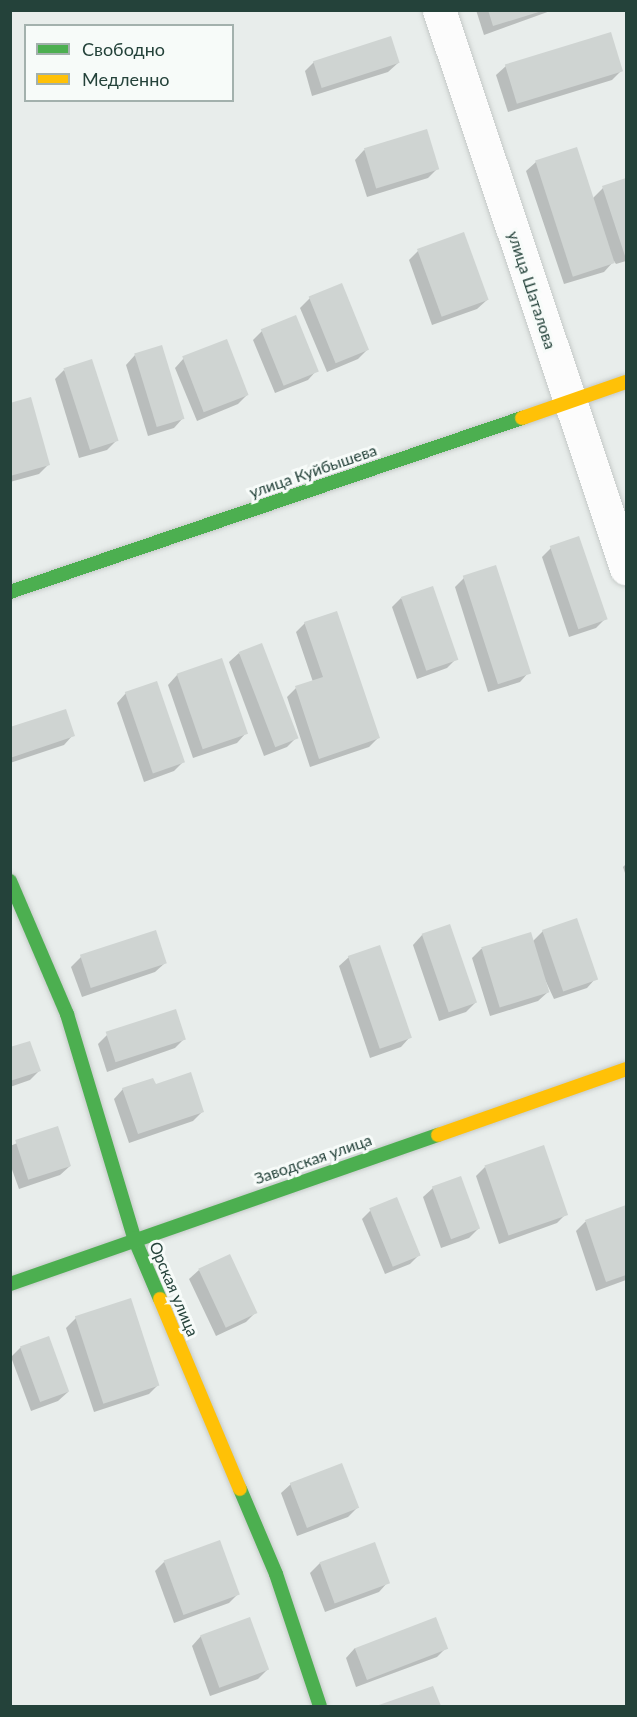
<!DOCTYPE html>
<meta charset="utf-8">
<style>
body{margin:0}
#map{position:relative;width:637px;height:1717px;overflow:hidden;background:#e8edeb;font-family:Lato,sans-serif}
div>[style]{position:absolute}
.shadow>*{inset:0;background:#0003}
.building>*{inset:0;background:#cfd4d2;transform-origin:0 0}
.roads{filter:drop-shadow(0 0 2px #c5cac8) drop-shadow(0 0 2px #c5cac8)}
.street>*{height:33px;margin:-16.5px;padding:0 16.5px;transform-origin:16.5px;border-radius:16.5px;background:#fcfcfc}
.fast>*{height:14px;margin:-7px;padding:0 7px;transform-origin:7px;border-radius:7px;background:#4caf50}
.slow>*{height:14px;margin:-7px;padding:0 7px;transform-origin:7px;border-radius:7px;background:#ffc107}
span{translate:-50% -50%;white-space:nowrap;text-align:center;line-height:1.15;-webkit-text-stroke:6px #f7fbf9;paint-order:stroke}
.street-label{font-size:16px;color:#24423a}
.frame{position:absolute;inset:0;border:12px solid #24423a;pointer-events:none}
.legend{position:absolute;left:24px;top:24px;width:210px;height:78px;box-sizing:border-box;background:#f7fbf9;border:2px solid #a3b1ad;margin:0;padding:8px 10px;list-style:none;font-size:18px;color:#24423a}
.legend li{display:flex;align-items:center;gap:12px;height:30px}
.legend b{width:30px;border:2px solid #a3b1ad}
</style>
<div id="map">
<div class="shadow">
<i style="clip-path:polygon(476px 10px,553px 10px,484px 35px)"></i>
<i style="clip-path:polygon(314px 62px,398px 63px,388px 72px,312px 96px,305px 71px)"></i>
<i style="clip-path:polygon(506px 66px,621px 71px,612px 80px,508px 112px,496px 75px)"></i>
<i style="clip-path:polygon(364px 150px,438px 168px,428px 178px,367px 197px,355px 160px)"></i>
<i style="clip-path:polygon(536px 162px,592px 199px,603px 188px,626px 180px,626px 261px,616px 264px,614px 261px,604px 272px,564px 284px,526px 171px)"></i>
<i style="clip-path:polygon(418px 251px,487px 300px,477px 309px,432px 325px,409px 260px)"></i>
<i style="clip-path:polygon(310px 298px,368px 349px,358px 359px,327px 372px,300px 308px)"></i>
<i style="clip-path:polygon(262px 331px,317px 370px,308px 380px,275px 393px,253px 340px)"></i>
<i style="clip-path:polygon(135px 355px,183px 418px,174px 428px,148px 436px,126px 365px)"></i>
<i style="clip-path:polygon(184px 358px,248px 394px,238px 404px,197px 421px,175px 368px)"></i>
<i style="clip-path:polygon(64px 370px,116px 441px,107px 450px,79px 458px,55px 379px)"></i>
<i style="clip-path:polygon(10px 405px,48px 465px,39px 474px,10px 482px)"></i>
<i style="clip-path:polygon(551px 548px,606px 618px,596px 628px,569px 637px,542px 557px)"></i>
<i style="clip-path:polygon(464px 578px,529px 672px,520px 682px,488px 692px,455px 587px)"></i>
<i style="clip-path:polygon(401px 598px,456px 659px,447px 668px,417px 679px,392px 607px)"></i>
<i style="clip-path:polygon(305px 623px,378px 738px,369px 747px,310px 767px,287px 697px,296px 688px,313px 682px,296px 632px)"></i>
<i style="clip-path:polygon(239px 653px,296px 738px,287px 747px,264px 756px,229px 662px)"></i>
<i style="clip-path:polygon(221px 660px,246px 733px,237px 743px,193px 758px,168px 685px,177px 675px)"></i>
<i style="clip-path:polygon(126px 693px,183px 762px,174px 771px,144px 782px,117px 703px)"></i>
<i style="clip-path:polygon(10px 729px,73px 735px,64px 745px,10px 763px)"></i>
<i style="clip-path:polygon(626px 864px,626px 876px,623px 867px)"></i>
<i style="clip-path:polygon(449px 926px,475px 1003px,466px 1012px,439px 1021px,413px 945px,422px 935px)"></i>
<i style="clip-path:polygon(543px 931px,596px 978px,587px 988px,554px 999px,541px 971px,548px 992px,538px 1001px,490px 1016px,472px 958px,481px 949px,530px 934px,532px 942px)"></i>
<i style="clip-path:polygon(81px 957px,165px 963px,155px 972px,82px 997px,71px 967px)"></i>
<i style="clip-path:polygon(349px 957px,410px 1037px,401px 1047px,370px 1058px,339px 966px)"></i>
<i style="clip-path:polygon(107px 1035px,184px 1039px,175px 1048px,107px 1072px,98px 1044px)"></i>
<i style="clip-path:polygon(10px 1049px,39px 1071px,30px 1080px,10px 1087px)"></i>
<i style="clip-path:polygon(155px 1086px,202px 1112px,193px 1121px,129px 1143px,114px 1099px,123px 1089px)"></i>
<i style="clip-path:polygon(57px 1127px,70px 1166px,60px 1175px,19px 1189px,10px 1164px,10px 1146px)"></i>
<i style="clip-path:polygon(485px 1167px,566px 1214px,557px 1223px,499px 1244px,476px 1176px)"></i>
<i style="clip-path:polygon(433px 1188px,478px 1229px,469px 1238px,441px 1248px,423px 1197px)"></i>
<i style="clip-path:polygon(625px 1208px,626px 1280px,596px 1291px,576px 1231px,585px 1222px)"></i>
<i style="clip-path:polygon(371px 1210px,420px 1254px,410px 1264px,385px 1274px,362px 1219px)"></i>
<i style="clip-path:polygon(199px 1270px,256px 1312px,246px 1322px,216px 1336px,189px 1279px)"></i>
<i style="clip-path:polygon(76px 1318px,158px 1385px,149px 1394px,94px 1412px,66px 1328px)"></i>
<i style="clip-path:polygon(48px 1338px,68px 1392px,58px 1401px,31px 1411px,11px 1357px,20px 1348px)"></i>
<i style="clip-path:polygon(291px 1484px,357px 1508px,348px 1517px,297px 1536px,281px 1493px)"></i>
<i style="clip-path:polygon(164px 1562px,238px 1594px,229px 1603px,174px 1623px,155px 1571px)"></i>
<i style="clip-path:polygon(320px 1563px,388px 1582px,379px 1592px,325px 1612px,310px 1573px)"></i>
<i style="clip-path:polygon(201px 1636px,268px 1669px,258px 1679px,210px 1696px,192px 1646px)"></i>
<i style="clip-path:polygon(355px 1648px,446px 1648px,437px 1657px,356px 1687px,346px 1658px)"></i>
<i style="clip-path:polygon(432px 1688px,439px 1706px,380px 1706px)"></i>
</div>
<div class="building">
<i style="clip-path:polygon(488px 10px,542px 10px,542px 11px,493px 26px)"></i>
<i style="left:611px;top:32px;width:41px;height:111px;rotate:73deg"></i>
<i style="left:391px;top:36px;width:28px;height:82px;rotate:72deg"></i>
<i style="left:427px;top:129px;width:42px;height:66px;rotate:73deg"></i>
<i style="left:577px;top:147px;width:122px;height:44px;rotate:72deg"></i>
<i style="clip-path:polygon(626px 178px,626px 259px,602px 186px)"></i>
<i style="left:464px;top:232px;width:72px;height:50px;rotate:70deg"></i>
<i style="left:342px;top:283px;width:72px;height:36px;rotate:68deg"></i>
<i style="left:296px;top:315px;width:61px;height:38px;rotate:68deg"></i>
<i style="left:227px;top:339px;width:60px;height:48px;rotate:69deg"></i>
<i style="left:162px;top:345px;width:77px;height:29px;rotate:73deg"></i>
<i style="left:92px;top:359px;width:86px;height:30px;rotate:72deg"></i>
<i style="clip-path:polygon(31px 397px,50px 465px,10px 476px,10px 403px)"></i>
<i style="left:579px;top:536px;width:88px;height:31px;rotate:71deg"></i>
<i style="left:496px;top:565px;width:114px;height:35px;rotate:72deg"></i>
<i style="left:433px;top:586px;width:78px;height:34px;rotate:71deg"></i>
<i style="clip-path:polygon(337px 611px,380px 738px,319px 759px,295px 686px,323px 677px,304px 622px)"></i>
<i style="left:262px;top:643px;width:102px;height:25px;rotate:69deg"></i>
<i style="left:222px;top:658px;width:80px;height:48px;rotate:71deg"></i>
<i style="left:157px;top:681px;width:86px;height:34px;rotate:71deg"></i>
<i style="clip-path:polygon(66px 709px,75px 736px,10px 758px,10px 727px)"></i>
<i style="left:577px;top:918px;width:65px;height:37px;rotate:71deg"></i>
<i style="left:450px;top:924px;width:83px;height:30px;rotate:71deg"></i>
<i style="left:156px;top:930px;width:35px;height:80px;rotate:72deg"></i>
<i style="left:531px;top:932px;width:63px;height:52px;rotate:73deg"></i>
<i style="left:380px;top:945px;width:98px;height:34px;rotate:71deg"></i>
<i style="left:176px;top:1009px;width:32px;height:74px;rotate:72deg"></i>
<i style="clip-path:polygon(30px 1041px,41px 1071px,10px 1081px,10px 1047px)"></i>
<i style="clip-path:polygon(191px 1072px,204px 1112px,138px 1134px,122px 1088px,153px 1078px,156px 1084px)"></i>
<i style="left:58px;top:1126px;width:42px;height:45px;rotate:72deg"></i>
<i style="left:544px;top:1145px;width:74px;height:63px;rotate:71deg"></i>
<i style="left:461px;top:1176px;width:56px;height:31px;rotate:70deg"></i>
<i style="left:397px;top:1197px;width:63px;height:30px;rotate:68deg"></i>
<i style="clip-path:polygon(626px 1205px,626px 1275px,606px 1282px,585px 1220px)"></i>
<i style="left:230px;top:1254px;width:65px;height:35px;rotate:65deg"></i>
<i style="left:131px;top:1298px;width:92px;height:59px;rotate:72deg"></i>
<i style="left:49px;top:1336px;width:59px;height:31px;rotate:70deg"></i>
<i style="left:342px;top:1463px;width:48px;height:56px;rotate:69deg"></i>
<i style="left:220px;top:1540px;width:58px;height:60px;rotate:70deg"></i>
<i style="left:375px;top:1542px;width:44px;height:59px;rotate:70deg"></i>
<i style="left:250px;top:1617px;width:56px;height:53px;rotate:70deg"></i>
<i style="left:436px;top:1617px;width:34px;height:87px;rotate:69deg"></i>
<i style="clip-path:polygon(433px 1686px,441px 1706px,376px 1706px)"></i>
</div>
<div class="roads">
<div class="street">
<i style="left:439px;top:10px;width:589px;rotate:71.47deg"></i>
</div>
<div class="fast">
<i style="left:10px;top:592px;width:541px;rotate:-18.77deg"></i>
<i style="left:10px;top:881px;width:145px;rotate:66.8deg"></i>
<i style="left:67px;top:1014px;width:234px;rotate:73.3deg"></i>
<i style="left:134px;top:1238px;width:66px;rotate:66.9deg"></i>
<i style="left:10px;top:1284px;width:453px;rotate:-19.2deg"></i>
<i style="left:240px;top:1489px;width:92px;rotate:67deg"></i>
<i style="left:276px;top:1574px;width:139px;rotate:71.6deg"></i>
</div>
<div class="slow">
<i style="left:522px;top:418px;width:110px;rotate:-19.1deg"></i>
<i style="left:438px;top:1135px;width:199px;rotate:-19.3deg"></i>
<i style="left:160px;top:1299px;width:206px;rotate:67.2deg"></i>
</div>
</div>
<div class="street-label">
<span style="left:532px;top:290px;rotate:72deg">улица Шаталова</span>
<span style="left:313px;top:471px;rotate:-19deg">улица Куйбышева</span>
<span style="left:313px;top:1159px;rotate:-19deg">Заводская улица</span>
<span style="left:174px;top:1289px;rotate:67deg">Орская улица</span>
</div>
<div class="frame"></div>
<ul class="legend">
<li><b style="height:8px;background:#4caf50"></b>Свободно</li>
<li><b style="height:8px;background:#ffc107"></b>Медленно</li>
</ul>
</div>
